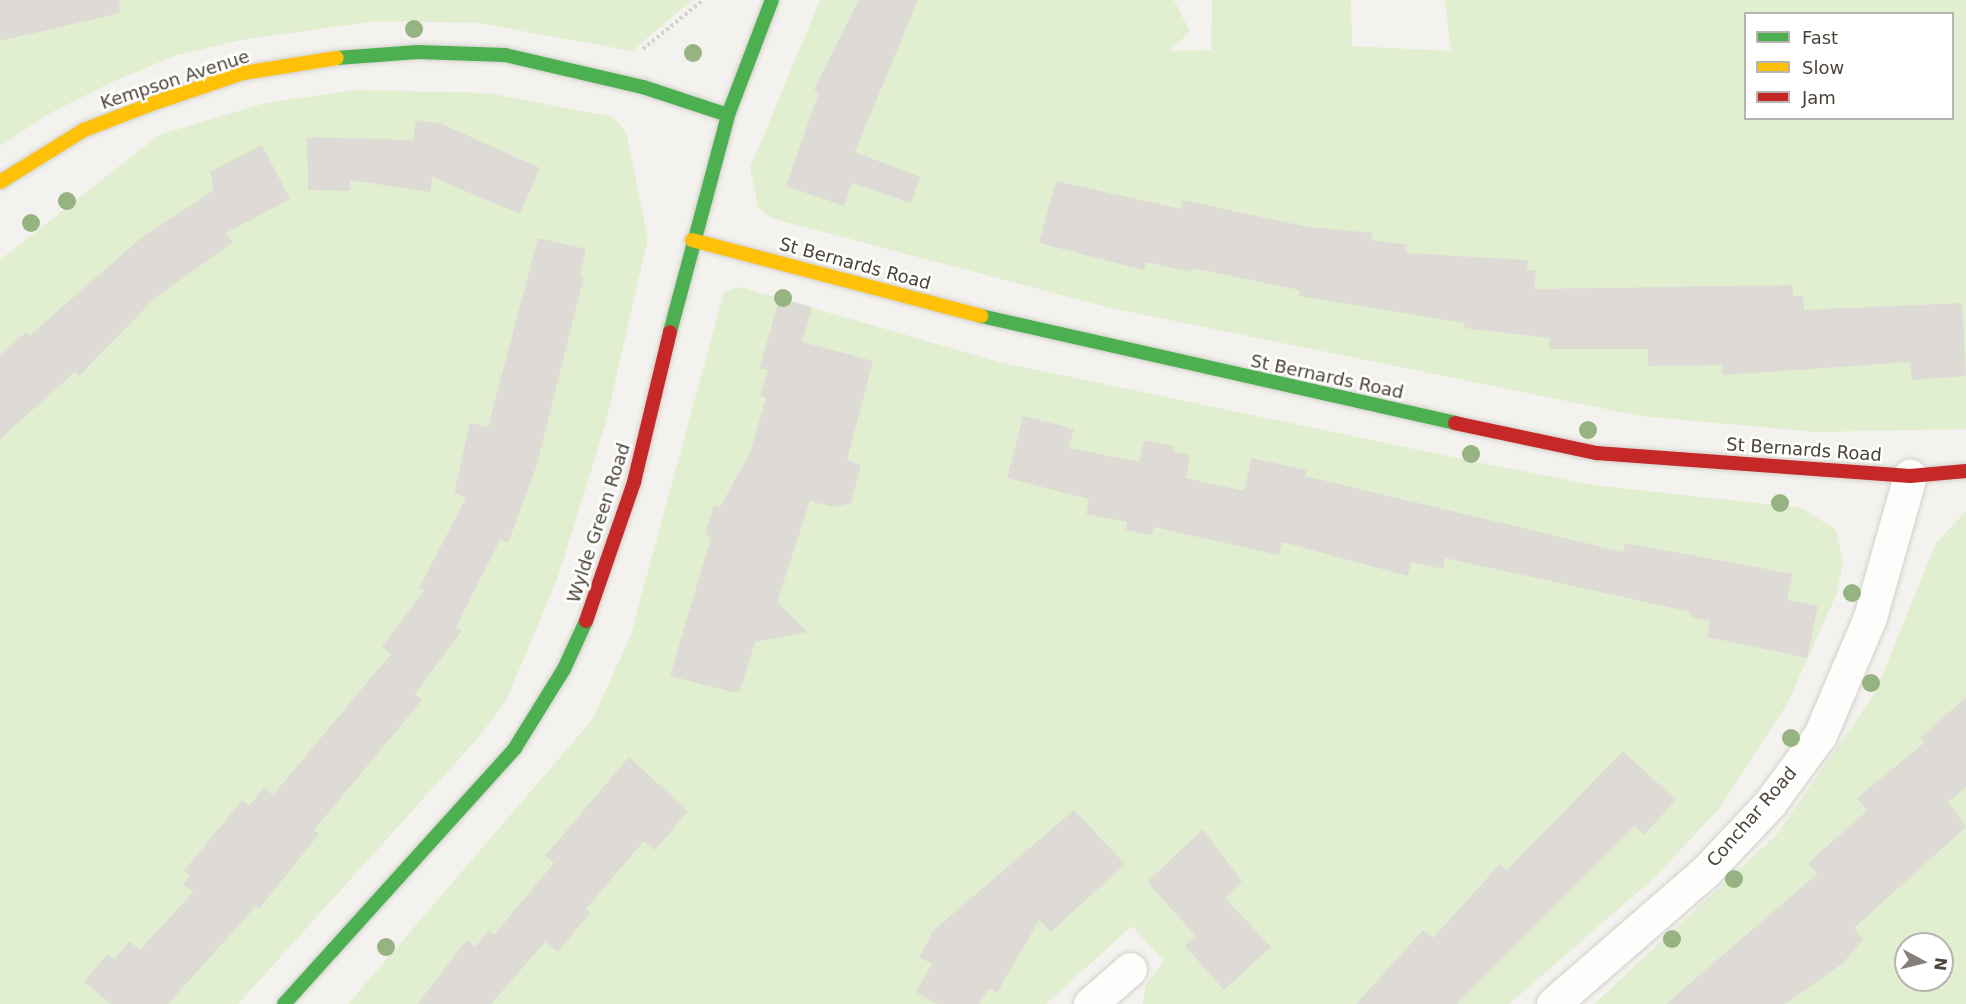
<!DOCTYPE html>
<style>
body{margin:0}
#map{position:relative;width:1966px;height:1004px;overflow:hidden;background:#f4f2ee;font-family:"DejaVu Sans",sans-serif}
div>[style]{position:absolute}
.green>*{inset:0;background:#e1eecf}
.building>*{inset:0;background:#dedbd6}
.path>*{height:4px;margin-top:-2px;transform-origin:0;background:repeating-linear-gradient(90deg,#d3d2cc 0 3px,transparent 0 6px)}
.roads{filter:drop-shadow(0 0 2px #d2d0cb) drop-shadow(0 0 2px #d2d0cb)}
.street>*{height:33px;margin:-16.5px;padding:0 16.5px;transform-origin:16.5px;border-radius:16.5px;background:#fdfdfc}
.fast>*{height:14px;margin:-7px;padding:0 7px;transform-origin:7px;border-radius:7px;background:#4caf50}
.slow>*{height:14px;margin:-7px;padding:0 7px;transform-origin:7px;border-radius:7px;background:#ffc107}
.jam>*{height:14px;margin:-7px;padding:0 7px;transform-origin:7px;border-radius:7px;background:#c62828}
.trees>*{width:18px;height:18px;margin:-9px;border-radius:50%;background:#96b382}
span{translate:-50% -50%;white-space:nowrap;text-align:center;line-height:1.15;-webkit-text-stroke:5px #fff;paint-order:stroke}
.street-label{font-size:18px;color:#4b4439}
.legend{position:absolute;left:1744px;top:12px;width:210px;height:108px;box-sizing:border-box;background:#fff;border:2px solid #b7b4b0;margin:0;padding:8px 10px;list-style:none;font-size:18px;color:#4b4439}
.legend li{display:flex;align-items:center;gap:12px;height:30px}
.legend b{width:30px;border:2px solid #b7b4b0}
.north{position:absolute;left:1894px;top:932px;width:60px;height:60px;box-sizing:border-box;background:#fff;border:2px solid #b7b4b0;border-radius:50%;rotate:97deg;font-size:16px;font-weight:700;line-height:24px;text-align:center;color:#4b4439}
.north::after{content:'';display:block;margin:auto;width:21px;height:27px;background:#868178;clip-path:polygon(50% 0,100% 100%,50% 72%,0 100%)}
</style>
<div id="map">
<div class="green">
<i style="clip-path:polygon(0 0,692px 0,632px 51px,478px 23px,375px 21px,241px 40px,177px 55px,112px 82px,50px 113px,0 146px)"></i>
<i style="clip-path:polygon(evenodd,820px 0,1174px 0,1190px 32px,1169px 51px,1211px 50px,1212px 0,1351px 0,1352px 46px,1451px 51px,1445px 0,1966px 0,1966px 429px,1817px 432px,1640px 416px,1106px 307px,771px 218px,758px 207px,750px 168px,820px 0,1746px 14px,1952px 14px,1952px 118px,1746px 118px,1746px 14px)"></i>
<i style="clip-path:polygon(357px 90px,488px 93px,613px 117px,626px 132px,648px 238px,606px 422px,558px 577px,506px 701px,478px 738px,238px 1004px,0 1004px,0 260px,159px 135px,265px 103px)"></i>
<i style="clip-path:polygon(740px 287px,999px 362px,1467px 460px,1593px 485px,1802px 508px,1836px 530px,1843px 562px,1837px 593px,1787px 704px,1719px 809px,1653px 879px,1509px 1004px,1143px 1004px,1146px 984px,1164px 961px,1132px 926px,1046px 1004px,348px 1004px,592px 720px,630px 637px,724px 292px)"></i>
<i style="clip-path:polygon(evenodd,1966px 511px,1966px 1004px,1594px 1004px,1777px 834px,1875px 693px,1936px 543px,1966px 511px,1906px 944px,1942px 944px,1942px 980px,1906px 980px,1906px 944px)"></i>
</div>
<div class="building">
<i style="clip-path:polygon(0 0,119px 0,120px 13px,0 41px)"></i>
<i style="clip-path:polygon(859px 0,918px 0,855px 152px,920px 177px,911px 203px,852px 183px,844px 206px,786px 186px,819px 92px,814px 90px)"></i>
<i style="clip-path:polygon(416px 120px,442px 124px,540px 168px,520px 214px,432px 177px,430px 192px,350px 180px,350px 191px,308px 190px,307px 137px,413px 140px)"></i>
<i style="clip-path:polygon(262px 145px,290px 199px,226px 233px,233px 242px,155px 298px,79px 376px,75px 372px,0 439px,0 355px,26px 332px,29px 336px,141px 238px,214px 190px,210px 172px)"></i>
<i style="clip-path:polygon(1056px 181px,1181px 209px,1183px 200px,1308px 227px,1373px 233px,1372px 240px,1407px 245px,1406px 253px,1528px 260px,1527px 270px,1536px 271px,1534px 289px,1793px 285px,1793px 296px,1803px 296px,1804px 310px,1962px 303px,1966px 376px,1912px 380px,1910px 362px,1723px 375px,1722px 365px,1648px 366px,1648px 349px,1549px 349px,1550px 338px,1464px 328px,1465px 323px,1299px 296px,1300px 290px,1192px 268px,1191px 272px,1146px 262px,1144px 270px,1039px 243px)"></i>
<i style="clip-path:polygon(538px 238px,586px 249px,580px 276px,584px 277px,537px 465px,508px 543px,500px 540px,456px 627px,462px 631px,415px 694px,422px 700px,314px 830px,319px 834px,259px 909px,256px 906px,168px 1004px,111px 1004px,84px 982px,107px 954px,114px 960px,129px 941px,140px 950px,193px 892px,183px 884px,190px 875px,184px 871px,242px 800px,249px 806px,264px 788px,273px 795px,391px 654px,382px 647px,424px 590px,419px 588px,466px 498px,454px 493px,470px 423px,488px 427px)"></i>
<i style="clip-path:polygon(779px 298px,812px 307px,802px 342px,873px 361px,847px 460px,861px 465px,851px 503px,833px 507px,810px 501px,777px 602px,807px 632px,755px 642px,740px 691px,733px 692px,670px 676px,711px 538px,705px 535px,714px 505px,720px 507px,750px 453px,766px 398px,760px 396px,768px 370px,760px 368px)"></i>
<i style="clip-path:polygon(1023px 416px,1074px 429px,1069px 448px,1139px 462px,1144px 440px,1174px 446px,1173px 451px,1190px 455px,1186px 478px,1244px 491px,1252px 458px,1306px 470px,1305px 476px,1623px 552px,1625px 543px,1793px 574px,1787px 600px,1818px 606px,1807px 658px,1707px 637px,1710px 621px,1690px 617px,1691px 612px,1445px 558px,1443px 569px,1411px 562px,1408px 576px,1282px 542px,1279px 555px,1154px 527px,1152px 535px,1126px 530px,1127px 522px,1086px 514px,1089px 499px,1007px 478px)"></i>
<i style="clip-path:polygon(1966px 697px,1966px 787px,1948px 802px,1966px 827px,1854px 928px,1863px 939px,1843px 963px,1785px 1004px,1666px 1004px,1817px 874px,1808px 863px,1867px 811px,1857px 798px,1924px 743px,1920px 738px)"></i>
<i style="clip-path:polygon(1623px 751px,1676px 800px,1644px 835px,1635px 826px,1457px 1004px,1356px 1004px,1423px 930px,1433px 938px,1500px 864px,1507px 870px)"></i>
<i style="clip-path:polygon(629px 757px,688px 811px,655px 850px,644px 841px,586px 909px,590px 913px,558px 952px,545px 942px,491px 1004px,417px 1004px,467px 940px,475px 947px,489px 931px,494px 935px,554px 863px,545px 856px)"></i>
<i style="clip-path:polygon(1074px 810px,1125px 864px,1051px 932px,1039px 920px,997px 993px,989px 988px,979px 1004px,937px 1004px,916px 992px,932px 964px,919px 957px,934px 930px)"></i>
<i style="clip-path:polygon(1203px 829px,1242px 881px,1225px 898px,1271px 947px,1224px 990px,1185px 946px,1196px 936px,1147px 882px)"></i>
</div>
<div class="path">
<i style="left:643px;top:49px;width:77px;rotate:-39.2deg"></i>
</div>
<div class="roads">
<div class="street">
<i style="left:1090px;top:1004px;width:53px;rotate:-41.2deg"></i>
<i style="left:1553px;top:1004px;width:203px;rotate:-41deg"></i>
<i style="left:1706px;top:871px;width:93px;rotate:-46.7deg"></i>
<i style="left:1770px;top:803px;width:84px;rotate:-53.7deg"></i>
<i style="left:1820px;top:735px;width:128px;rotate:-67deg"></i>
<i style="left:1870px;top:617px;width:147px;rotate:-74.2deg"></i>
</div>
<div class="fast">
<i style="left:337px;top:58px;width:81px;rotate:-4.2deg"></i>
<i style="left:418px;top:52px;width:87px;rotate:2deg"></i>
<i style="left:505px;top:55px;width:142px;rotate:13.1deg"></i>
<i style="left:643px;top:87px;width:89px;rotate:18.2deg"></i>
<i style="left:981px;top:316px;width:486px;rotate:12.7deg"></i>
<i style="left:670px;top:332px;width:225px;rotate:-75deg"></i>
<i style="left:728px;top:115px;width:123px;rotate:-69.1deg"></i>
<i style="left:284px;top:1004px;width:345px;rotate:-47.9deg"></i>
<i style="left:515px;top:748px;width:93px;rotate:-58.2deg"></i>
<i style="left:564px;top:669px;width:53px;rotate:-65.4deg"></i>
</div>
<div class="slow">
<i style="left:0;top:182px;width:99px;rotate:-31.8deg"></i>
<i style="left:84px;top:130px;width:78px;rotate:-21deg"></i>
<i style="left:157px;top:102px;width:91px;rotate:-18.6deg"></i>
<i style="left:243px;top:73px;width:95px;rotate:-9.1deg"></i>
<i style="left:692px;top:240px;width:299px;rotate:14.7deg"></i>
</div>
<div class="jam">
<i style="left:1455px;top:423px;width:144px;rotate:12deg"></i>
<i style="left:1596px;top:453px;width:315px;rotate:4.2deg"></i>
<i style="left:1910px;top:476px;width:56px;rotate:-5.1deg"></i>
<i style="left:586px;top:621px;width:147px;rotate:-70.9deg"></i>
<i style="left:634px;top:482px;width:154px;rotate:-76.5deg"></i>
</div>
</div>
<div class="trees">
<i style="left:414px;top:29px"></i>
<i style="left:693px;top:53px"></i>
<i style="left:67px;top:201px"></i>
<i style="left:31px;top:223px"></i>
<i style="left:783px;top:298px"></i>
<i style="left:1588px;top:430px"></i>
<i style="left:1471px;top:454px"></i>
<i style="left:1780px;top:503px"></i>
<i style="left:1852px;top:593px"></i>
<i style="left:1871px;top:683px"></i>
<i style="left:1791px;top:738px"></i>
<i style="left:1734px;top:879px"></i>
<i style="left:1672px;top:939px"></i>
<i style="left:386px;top:947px"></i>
</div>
<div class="street-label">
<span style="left:175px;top:80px;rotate:-18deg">Kempson Avenue</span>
<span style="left:855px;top:264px;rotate:15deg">St Bernards Road</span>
<span style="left:1327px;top:377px;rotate:12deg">St Bernards Road</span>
<span style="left:1804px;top:450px;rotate:4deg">St Bernards Road</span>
<span style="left:599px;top:523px;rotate:-72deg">Wylde Green Road</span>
<span style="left:1752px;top:817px;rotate:-49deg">Conchar Road</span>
</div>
<ul class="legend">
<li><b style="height:8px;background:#4caf50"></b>Fast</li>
<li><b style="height:8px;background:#ffc107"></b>Slow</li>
<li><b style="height:8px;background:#c62828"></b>Jam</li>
</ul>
<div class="north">N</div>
</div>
